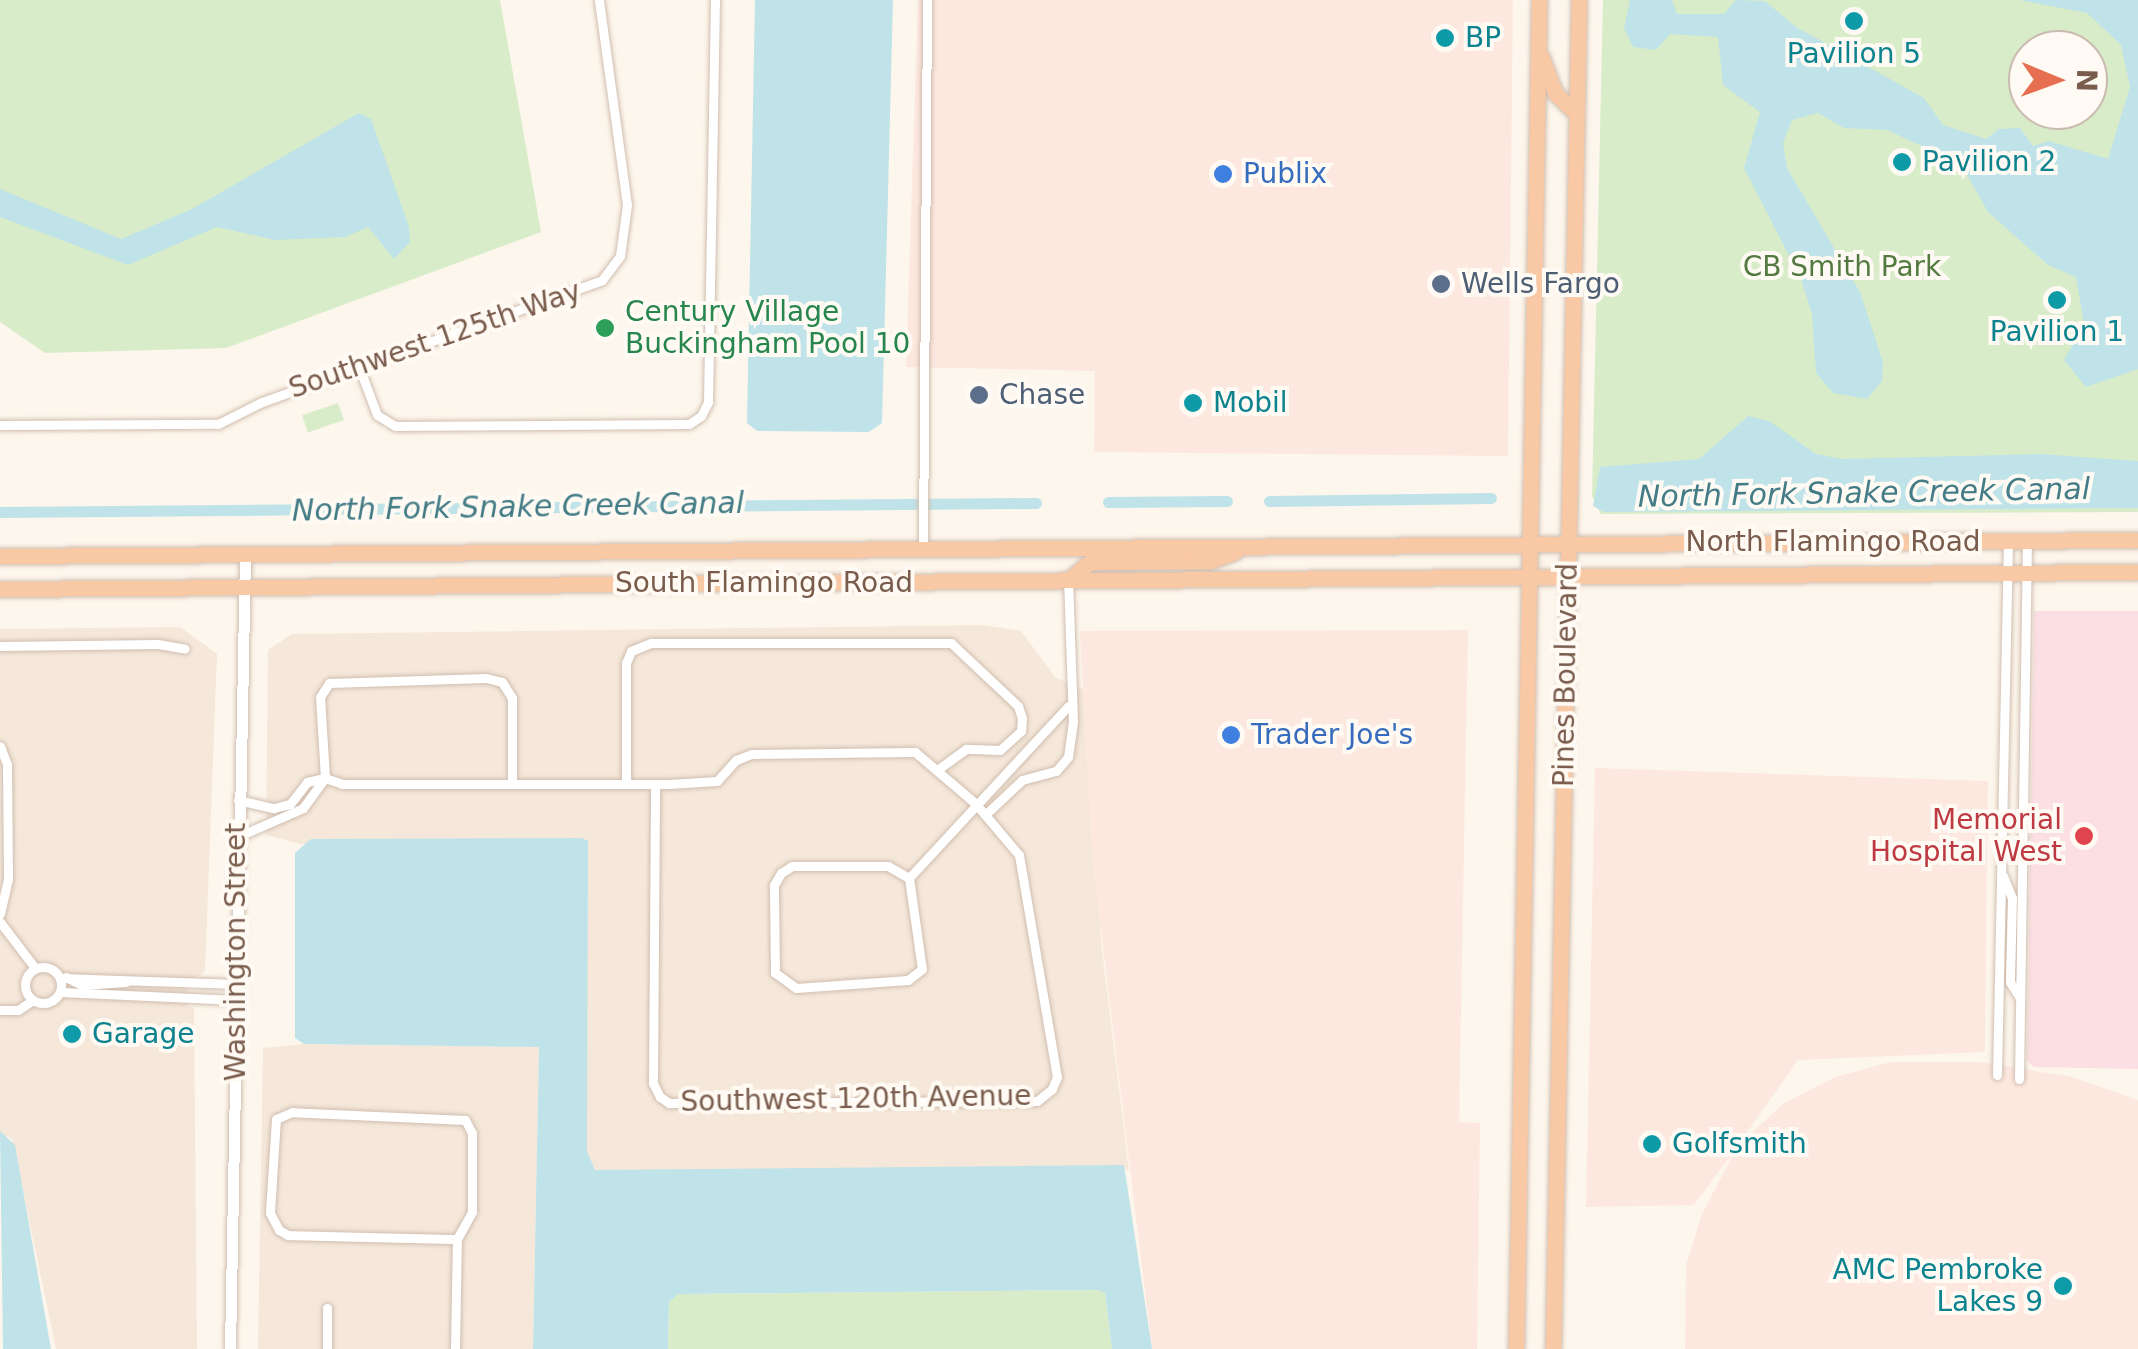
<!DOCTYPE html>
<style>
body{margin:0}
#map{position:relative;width:2138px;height:1349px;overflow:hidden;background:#fdf6ec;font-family:"DejaVu Sans",sans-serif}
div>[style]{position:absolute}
.residential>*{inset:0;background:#f5e8da}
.commercial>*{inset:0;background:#fde8e0}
.medical>*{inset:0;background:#fbdfe3}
.green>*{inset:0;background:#d8ecc9;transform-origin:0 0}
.water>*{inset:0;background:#bfe3e8}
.canal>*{height:11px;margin:-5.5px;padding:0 5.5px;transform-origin:5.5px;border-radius:5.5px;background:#bfe3e8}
.roads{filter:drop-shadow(0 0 2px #d1beb0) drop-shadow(0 0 2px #d1beb0)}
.minor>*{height:9px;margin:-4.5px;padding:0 4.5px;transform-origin:4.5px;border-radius:4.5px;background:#fff}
.minor>.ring{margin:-4.5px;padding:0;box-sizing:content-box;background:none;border:9px solid #fff;border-radius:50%}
.tertiary>*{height:11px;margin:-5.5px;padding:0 5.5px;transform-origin:5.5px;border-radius:5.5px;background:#fff}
.trunk>*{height:15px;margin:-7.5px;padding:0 7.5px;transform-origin:7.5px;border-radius:7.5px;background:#f9c8a4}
.dots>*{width:28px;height:28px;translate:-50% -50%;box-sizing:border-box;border:5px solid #fffaf3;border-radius:50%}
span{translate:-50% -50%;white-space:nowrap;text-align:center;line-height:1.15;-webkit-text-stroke:8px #fffaf3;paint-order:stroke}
.culture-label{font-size:28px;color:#0d838f}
.left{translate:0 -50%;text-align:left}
.right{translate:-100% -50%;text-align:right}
.shop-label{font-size:28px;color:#366cbe}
.park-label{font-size:28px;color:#537a41}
.service-label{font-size:28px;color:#4e5e75}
.leisure-label{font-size:28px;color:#27864d}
.street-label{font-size:28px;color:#7a5c4d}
.health-label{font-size:28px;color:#be3a42}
.water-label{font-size:30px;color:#437c86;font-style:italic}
.north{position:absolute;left:2008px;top:30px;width:100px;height:100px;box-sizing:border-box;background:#fffaf3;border:2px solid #cabbb1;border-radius:50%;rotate:91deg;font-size:28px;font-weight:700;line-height:40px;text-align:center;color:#7a5c4d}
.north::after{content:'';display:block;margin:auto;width:35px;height:45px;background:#e76f51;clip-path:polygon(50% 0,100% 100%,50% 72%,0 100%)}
</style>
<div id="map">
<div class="residential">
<i style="clip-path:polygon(983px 625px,1021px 631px,1056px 678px,1087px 691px,1101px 942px,1129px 1170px,595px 1170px,587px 1151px,582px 838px,300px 844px,266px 835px,268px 650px,292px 634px)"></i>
<i style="clip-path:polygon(180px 627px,217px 654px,205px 971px,188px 984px,187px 1006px,194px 1008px,197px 1349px,56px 1349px,12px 1139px,0 1133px,0 629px)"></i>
<i style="clip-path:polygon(304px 1044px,539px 1047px,533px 1349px,258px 1349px,263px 1048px)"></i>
</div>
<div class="commercial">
<i style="clip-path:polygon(918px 0,1513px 0,1508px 456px,1094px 452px,1095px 371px,906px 367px)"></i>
<i style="clip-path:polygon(1468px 630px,1459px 1122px,1480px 1123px,1477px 1349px,1152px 1349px,1092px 857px,1080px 631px)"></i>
<i style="clip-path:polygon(1595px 768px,1988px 781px,1985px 1052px,1798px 1060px,1738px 1145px,1783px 1104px,1835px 1077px,1891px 1062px,1981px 1062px,2072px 1077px,2138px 1100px,2138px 1349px,1685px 1349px,1686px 1265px,1702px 1214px,1737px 1147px,1694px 1205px,1586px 1207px)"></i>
</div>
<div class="medical">
<i style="clip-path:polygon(2034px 611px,2138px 611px,2138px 1069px,2033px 1067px,2027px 1060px)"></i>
</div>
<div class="green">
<i style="clip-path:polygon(0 0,500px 0,541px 232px,226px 348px,45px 353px,0 322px)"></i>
<i style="clip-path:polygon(evenodd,1603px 0,2138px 0,2138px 512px,1601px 514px,1592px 496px,1603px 0,2028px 50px,2088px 50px,2088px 110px,2028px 110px,2028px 50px)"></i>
<i style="left:338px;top:403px;width:18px;height:38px;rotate:71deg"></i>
<i style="clip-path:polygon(1097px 1290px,1105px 1293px,1112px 1349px,668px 1349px,669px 1302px,678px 1294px)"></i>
</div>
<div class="water">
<i style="clip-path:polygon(755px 0,893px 0,882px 423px,869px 432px,757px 431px,747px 423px)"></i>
<i style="clip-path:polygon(1630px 0,1672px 0,1677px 14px,1724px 14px,1736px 0,1765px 1px,1796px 27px,1924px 98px,1943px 125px,1986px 139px,1999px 129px,2020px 128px,2033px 146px,2049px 141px,2108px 159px,2130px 87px,2121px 45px,2087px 13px,2019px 0,2138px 0,2138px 369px,2086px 387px,2064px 360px,2084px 325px,2076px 277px,2048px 265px,1988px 212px,1961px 164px,1887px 130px,1844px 128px,1818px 113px,1792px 120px,1783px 143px,1787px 168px,1860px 292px,1883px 362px,1882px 381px,1867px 399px,1833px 393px,1816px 373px,1812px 314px,1801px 279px,1744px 168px,1760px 112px,1723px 85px,1718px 37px,1670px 34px,1656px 50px,1633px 47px,1624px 28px)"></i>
<i style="clip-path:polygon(359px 113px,371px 119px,409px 227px,410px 242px,394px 259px,368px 227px,345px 237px,275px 240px,217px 227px,128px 265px,0 217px,0 189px,121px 239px,192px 209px)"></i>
<i style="clip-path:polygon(1748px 416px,1769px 421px,1816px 454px,1841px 459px,2040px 454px,2138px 461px,2138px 508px,1604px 512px,1593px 506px,1600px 467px,1699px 459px)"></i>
<i style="clip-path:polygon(582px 838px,588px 841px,587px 1151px,595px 1170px,1124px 1165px,1152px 1349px,1112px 1349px,1105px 1293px,1097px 1290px,678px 1294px,669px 1302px,668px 1349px,533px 1349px,539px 1047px,304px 1044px,295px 1038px,295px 853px,311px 839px)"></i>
<i style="clip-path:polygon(0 1131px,15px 1145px,51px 1349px,3px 1349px)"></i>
</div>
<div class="canal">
<i style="left:1269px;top:501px;width:222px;rotate:-0.8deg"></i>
<i style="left:1108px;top:502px;width:119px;rotate:-0.5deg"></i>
<i style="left:0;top:512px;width:1036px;rotate:-0.5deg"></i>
</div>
<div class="roads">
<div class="minor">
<i style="left:359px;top:367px;width:51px;rotate:69.4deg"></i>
<i style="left:377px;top:415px;width:21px;rotate:31deg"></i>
<i style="left:395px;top:426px;width:294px;rotate:-0.4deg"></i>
<i style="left:689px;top:424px;width:14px;rotate:-34deg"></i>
<i style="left:701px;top:416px;width:16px;rotate:-63deg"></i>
<i style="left:708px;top:402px;width:402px;rotate:-89deg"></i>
<i style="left:0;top:425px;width:218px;rotate:-0.3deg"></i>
<i style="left:218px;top:424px;width:49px;rotate:-26.6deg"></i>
<i style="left:262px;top:402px;width:361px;rotate:-19.7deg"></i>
<i style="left:602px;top:280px;width:30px;rotate:-53deg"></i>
<i style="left:620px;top:256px;width:51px;rotate:-82.2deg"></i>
<i style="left:627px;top:205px;width:207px;rotate:-97.8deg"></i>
<i style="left:923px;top:549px;width:549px;rotate:-89.58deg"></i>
<i style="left:0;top:646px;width:158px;rotate:-0.7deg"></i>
<i style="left:158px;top:644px;width:27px;rotate:10deg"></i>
<i style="left:0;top:746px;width:19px;rotate:69deg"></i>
<i style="left:7px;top:764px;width:115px;rotate:89.5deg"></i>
<i style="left:8px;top:879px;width:36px;rotate:103deg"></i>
<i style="left:325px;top:778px;width:81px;rotate:-93.5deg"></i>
<i style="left:320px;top:697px;width:17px;rotate:-57deg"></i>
<i style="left:329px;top:683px;width:157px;rotate:-1.8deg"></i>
<i style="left:486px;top:678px;width:16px;rotate:14deg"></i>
<i style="left:502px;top:682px;width:19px;rotate:58deg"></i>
<i style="left:512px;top:698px;width:84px;rotate:90deg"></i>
<i style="left:626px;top:783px;width:120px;rotate:-90deg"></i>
<i style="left:626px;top:663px;width:13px;rotate:-67deg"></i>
<i style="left:631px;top:651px;width:22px;rotate:-22deg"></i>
<i style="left:651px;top:643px;width:300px"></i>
<i style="left:951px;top:643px;width:92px;rotate:43.2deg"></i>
<i style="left:1018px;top:706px;width:13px;rotate:72deg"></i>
<i style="left:1022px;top:718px;width:13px;rotate:94deg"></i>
<i style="left:1021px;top:731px;width:28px;rotate:138deg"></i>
<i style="left:1000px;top:750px;width:34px;rotate:-178deg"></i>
<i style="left:966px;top:749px;width:36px;rotate:144deg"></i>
<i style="left:238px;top:800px;width:37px;rotate:13deg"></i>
<i style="left:274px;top:808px;width:16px;rotate:-14deg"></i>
<i style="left:290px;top:804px;width:28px;rotate:-52deg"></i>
<i style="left:307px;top:782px;width:18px;rotate:-13deg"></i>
<i style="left:325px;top:778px;width:18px;rotate:19deg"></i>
<i style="left:342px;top:784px;width:327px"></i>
<i style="left:669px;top:784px;width:48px;rotate:-3.6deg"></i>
<i style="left:717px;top:781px;width:28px;rotate:-48deg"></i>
<i style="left:736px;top:760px;width:17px;rotate:-21deg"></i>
<i style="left:752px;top:754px;width:163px;rotate:-0.7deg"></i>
<i style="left:915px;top:752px;width:79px;rotate:40.4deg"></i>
<i style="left:975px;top:803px;width:68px;rotate:49.8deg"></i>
<i style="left:1019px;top:855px;width:225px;rotate:80.3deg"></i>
<i style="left:1057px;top:1077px;width:13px;rotate:113deg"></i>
<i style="left:1052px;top:1089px;width:19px;rotate:141deg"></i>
<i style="left:1037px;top:1101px;width:368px;rotate:179.7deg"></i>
<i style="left:669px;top:1103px;width:11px;rotate:-146deg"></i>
<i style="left:660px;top:1097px;width:16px;rotate:-117deg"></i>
<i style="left:653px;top:1083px;width:299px;rotate:-89.6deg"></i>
<i style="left:985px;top:815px;width:51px;rotate:-43.4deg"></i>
<i style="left:1022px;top:780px;width:35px;rotate:-15deg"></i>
<i style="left:1056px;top:771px;width:18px;rotate:-49deg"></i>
<i style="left:1068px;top:757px;width:35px;rotate:-82deg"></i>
<i style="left:1073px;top:722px;width:142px;rotate:-92deg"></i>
<i style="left:237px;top:837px;width:72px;rotate:-23.7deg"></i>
<i style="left:303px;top:808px;width:37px;rotate:-54deg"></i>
<i style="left:2003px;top:876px;width:24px;rotate:68deg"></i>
<i style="left:2012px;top:898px;width:84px;rotate:91.4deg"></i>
<i style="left:2010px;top:982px;width:19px;rotate:58deg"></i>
<i style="left:909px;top:878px;width:92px;rotate:81.9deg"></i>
<i style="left:922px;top:969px;width:18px;rotate:142deg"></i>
<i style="left:908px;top:980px;width:112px;rotate:175.9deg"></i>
<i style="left:796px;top:988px;width:26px;rotate:-144deg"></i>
<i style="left:775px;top:973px;width:88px;rotate:-90.7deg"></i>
<i style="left:774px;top:885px;width:14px;rotate:-60deg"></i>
<i style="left:781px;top:873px;width:13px;rotate:-32deg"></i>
<i style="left:792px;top:866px;width:96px"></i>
<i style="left:888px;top:866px;width:24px;rotate:30deg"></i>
<i style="left:909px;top:878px;width:234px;rotate:-47.2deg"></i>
<i style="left:0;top:922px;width:58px;rotate:52.7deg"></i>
<i class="ring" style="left:25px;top:967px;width:27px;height:27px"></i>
<i style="left:66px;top:977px;width:18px;rotate:27deg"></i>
<i style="left:82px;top:985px;width:44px;rotate:-3.9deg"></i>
<i style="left:60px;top:978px;width:178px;rotate:1.9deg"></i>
<i style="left:60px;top:992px;width:177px;rotate:2.6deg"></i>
<i style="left:0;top:1010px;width:18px"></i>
<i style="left:18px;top:1010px;width:18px;rotate:-34deg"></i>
<i style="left:1997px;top:1075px;width:534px;rotate:-88.82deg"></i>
<i style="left:2019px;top:1079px;width:538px;rotate:-89.15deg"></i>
<i style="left:327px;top:1308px;width:41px;rotate:90deg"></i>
<i style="left:455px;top:1349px;width:110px;rotate:-89deg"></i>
<i style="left:457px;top:1239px;width:31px;rotate:-61deg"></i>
<i style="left:472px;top:1212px;width:79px;rotate:-90deg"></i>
<i style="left:472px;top:1133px;width:15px;rotate:-118deg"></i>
<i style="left:465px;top:1120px;width:173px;rotate:-177.4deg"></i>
<i style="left:292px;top:1112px;width:17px;rotate:156deg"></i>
<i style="left:276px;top:1119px;width:94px;rotate:93.7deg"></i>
<i style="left:270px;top:1213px;width:19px;rotate:62deg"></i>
<i style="left:279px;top:1230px;width:10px;rotate:29deg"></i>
<i style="left:288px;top:1235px;width:169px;rotate:1.4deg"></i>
</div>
<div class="tertiary">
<i style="left:230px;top:1349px;width:794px;rotate:-88.92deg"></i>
</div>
<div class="trunk">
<i style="left:1541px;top:56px;width:40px;rotate:69deg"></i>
<i style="left:1555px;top:93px;width:30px;rotate:44deg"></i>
<i style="left:0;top:556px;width:2138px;rotate:-0.43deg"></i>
<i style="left:1068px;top:580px;width:28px;rotate:-39deg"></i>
<i style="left:1090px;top:562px;width:120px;rotate:-0.5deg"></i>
<i style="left:1210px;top:561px;width:27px;rotate:-20deg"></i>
<i style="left:0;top:589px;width:2138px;rotate:-0.46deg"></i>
<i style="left:1516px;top:1349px;width:1349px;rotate:-89.02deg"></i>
<i style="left:1553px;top:1349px;width:1349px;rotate:-88.9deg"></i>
</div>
</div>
<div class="dots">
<i style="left:1854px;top:21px;background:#0f9aa8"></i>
<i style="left:1445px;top:38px;background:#0f9aa8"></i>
<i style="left:1902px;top:162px;background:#0f9aa8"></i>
<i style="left:1223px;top:174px;background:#3f7fe0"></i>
<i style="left:1441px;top:284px;background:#5c6f8a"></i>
<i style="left:2057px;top:300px;background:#0f9aa8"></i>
<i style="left:605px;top:328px;background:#2e9e5b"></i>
<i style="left:979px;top:395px;background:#5c6f8a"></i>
<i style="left:1193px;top:403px;background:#0f9aa8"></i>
<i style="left:1231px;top:735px;background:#3f7fe0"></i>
<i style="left:2084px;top:836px;background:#e0444e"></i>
<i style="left:72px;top:1034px;background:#0f9aa8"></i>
<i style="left:1652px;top:1144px;background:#0f9aa8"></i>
<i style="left:2063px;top:1286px;background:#0f9aa8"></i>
</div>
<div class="culture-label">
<span class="left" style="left:1465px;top:38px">BP</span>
<span style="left:1854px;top:54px">Pavilion 5</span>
<span class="left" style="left:1922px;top:162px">Pavilion 2</span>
<span style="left:2057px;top:332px">Pavilion 1</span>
<span class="left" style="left:1213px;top:403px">Mobil</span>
<span class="left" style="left:92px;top:1034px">Garage</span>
<span class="left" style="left:1672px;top:1144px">Golfsmith</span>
<span class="right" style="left:2043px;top:1286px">AMC Pembroke<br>Lakes 9</span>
</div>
<div class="shop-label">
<span class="left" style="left:1243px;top:174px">Publix</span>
<span class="left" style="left:1251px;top:735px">Trader Joe's</span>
</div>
<div class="park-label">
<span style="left:1842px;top:267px">CB Smith Park</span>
</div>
<div class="service-label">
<span class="left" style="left:1461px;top:284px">Wells Fargo</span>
<span class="left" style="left:999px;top:395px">Chase</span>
</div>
<div class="leisure-label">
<span class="left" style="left:625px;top:328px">Century Village<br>Buckingham Pool 10</span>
</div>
<div class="street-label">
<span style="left:435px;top:340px;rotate:-19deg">Southwest 125th Way</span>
<span style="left:1833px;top:542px">North Flamingo Road</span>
<span style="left:764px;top:583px">South Flamingo Road</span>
<span style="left:1566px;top:675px;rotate:-89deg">Pines Boulevard</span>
<span style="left:236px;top:952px;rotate:-90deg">Washington Street</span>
<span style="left:856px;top:1099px;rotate:-1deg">Southwest 120th Avenue</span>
</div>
<div class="health-label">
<span class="right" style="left:2062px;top:836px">Memorial<br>Hospital West</span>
</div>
<div class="water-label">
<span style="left:1864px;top:493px;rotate:-1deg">North Fork Snake Creek Canal</span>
<span style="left:518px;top:507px;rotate:-1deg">North Fork Snake Creek Canal</span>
</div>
<div class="north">N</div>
</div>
